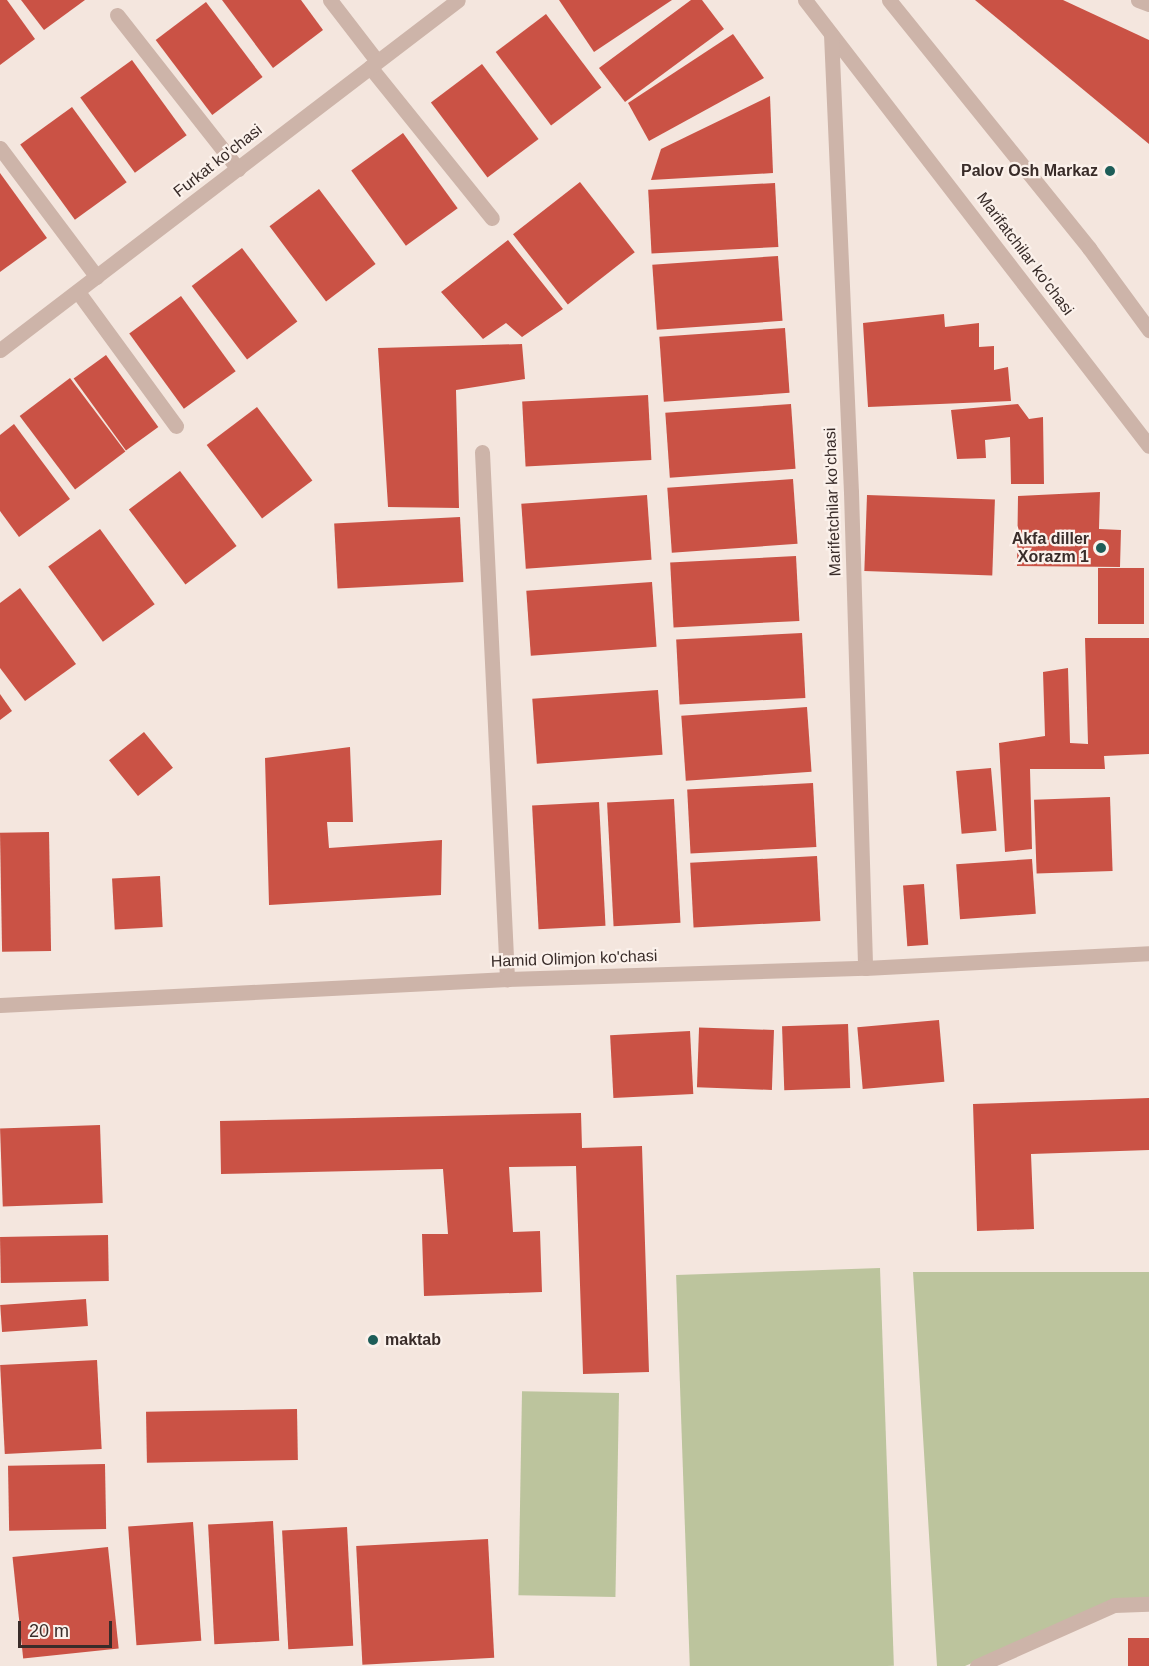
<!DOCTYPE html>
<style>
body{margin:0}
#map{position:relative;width:1149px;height:1666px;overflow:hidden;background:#f4e6de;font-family:Arial,sans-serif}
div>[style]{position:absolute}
.green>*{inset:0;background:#bcc49d;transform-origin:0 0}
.building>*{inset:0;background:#ca5245;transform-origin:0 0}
.minor>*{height:15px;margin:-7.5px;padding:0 7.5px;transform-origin:7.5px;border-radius:7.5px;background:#cdb4a9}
.dots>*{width:16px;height:16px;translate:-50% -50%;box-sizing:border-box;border:3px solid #fbf1eb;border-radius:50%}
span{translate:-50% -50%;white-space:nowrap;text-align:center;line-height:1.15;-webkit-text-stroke:4.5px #fbf1eb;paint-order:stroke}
.street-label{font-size:16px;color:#392c29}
.poi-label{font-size:16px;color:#392c29;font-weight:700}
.right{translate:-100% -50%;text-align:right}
.left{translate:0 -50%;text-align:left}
.scale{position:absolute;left:18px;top:1621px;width:94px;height:27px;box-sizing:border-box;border:3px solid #392c29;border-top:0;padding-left:8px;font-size:18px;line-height:21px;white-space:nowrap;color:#392c29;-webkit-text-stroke:4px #fbf1eb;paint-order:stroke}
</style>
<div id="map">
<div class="green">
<i style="left:880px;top:1268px;width:398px;height:204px;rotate:88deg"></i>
<i style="clip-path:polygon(913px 1272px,1149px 1272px,1149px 1605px,1103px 1609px,965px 1666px,937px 1666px)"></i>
<i style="left:619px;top:1393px;width:204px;height:97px;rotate:91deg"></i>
</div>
<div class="building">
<i style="clip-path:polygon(0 0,7px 0,35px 39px,0 65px)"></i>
<i style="clip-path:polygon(21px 0,85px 0,44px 30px)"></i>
<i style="clip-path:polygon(222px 0,301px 0,323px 30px,273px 68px)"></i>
<i style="clip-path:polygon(559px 0,672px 0,594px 52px)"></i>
<i style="clip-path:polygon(691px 0,702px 0,724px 29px,625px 102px,599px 68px)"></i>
<i style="clip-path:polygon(975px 0,1063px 0,1149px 40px,1149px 144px)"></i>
<i style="left:206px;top:2px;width:94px;height:63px;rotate:53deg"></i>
<i style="left:546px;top:14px;width:92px;height:63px;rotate:53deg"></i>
<i style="clip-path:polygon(733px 34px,764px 78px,649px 141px,628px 103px)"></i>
<i style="left:132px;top:60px;width:93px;height:64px;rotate:54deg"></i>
<i style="left:482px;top:64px;width:94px;height:64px;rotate:53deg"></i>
<i style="clip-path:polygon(770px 96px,773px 173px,651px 180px,661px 149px)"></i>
<i style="left:72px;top:107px;width:93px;height:64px;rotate:54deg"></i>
<i style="left:403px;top:133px;width:93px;height:64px;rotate:54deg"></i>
<i style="clip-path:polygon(0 173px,47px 238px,0 272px)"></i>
<i style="left:580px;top:182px;width:89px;height:85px;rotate:52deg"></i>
<i style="left:775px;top:183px;width:64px;height:127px;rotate:87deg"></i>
<i style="left:319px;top:189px;width:94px;height:62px;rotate:53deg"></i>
<i style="clip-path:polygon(508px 240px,563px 309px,522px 337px,506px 323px,483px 339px,441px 292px)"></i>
<i style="left:242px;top:248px;width:92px;height:63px;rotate:53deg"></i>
<i style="left:778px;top:256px;width:65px;height:126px;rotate:86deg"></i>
<i style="left:181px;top:296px;width:93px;height:64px;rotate:54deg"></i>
<i style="clip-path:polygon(944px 314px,945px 327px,979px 323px,979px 347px,994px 346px,994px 370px,1008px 367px,1011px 401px,868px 407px,863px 323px)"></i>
<i style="left:785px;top:328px;width:65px;height:126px;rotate:86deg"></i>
<i style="clip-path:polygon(522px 344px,525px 379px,456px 390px,459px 508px,388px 507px,378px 348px)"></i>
<i style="left:106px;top:355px;width:89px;height:40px;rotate:54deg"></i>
<i style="left:70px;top:378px;width:92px;height:63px;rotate:53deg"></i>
<i style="left:648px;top:395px;width:65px;height:126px;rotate:87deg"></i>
<i style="left:791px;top:404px;width:65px;height:126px;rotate:86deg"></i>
<i style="clip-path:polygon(1018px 404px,1029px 419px,1043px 417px,1044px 484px,1011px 484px,1010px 437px,985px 440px,986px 458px,957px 459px,951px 410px)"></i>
<i style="left:257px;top:407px;width:92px;height:63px;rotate:53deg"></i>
<i style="clip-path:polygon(14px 424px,70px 499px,19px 537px,0 511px,0 435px)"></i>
<i style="left:180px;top:471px;width:94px;height:64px;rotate:53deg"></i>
<i style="left:793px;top:479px;width:65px;height:126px;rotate:86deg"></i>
<i style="clip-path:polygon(1100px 492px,1099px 529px,1121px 530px,1120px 567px,1017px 566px,1018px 496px)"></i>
<i style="left:647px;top:495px;width:65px;height:126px;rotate:86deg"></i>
<i style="left:867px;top:495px;width:128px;height:76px;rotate:2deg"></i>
<i style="left:460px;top:517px;width:65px;height:126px;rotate:87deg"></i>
<i style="left:100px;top:529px;width:93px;height:64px;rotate:54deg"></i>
<i style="left:796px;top:556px;width:65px;height:126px;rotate:87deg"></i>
<i style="left:1144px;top:568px;width:56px;height:46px;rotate:90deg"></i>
<i style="left:652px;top:582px;width:65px;height:126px;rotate:86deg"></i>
<i style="clip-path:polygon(20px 588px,76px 664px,25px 701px,0 668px,0 603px)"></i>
<i style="left:802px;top:633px;width:65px;height:126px;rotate:87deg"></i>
<i style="clip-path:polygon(1085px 638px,1149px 638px,1149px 754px,1104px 756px,1105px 769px,1030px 769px,1032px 849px,1005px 852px,999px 743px,1045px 736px,1043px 672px,1068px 668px,1070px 743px,1088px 744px)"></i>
<i style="left:658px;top:690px;width:65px;height:126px;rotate:86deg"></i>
<i style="clip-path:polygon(0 694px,12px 711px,0 720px)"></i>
<i style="left:807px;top:707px;width:65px;height:126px;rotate:86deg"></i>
<i style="left:144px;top:732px;width:46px;height:45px;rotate:51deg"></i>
<i style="clip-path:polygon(350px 747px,353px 822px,327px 822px,329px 848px,442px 840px,441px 895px,269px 905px,265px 758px)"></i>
<i style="left:991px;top:768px;width:63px;height:35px;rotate:85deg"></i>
<i style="left:813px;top:783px;width:64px;height:126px;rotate:87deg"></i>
<i style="left:1110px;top:797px;width:74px;height:76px;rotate:88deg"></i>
<i style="left:674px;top:799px;width:124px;height:67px;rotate:87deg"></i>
<i style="left:599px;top:802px;width:124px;height:67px;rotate:87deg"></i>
<i style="left:49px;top:832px;width:119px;height:49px;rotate:89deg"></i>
<i style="left:817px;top:856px;width:65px;height:127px;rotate:87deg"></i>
<i style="left:1032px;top:859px;width:55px;height:76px;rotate:86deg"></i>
<i style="left:160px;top:876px;width:51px;height:48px;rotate:87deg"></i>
<i style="left:924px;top:884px;width:61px;height:21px;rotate:86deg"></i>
<i style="left:939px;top:1020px;width:62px;height:82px;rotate:85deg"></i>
<i style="left:848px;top:1024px;width:64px;height:66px;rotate:88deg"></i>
<i style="left:774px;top:1030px;width:60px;height:75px;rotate:92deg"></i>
<i style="left:690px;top:1031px;width:63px;height:80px;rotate:87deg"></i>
<i style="clip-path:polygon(1149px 1098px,1149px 1150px,1031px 1154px,1034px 1229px,977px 1231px,973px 1104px)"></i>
<i style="clip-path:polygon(581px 1113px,582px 1148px,642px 1146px,649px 1372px,583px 1374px,576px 1166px,509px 1167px,513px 1232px,540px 1231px,542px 1292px,424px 1296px,422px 1234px,448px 1234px,443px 1169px,221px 1174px,220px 1121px)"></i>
<i style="left:100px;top:1125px;width:78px;height:100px;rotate:88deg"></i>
<i style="left:108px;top:1235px;width:46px;height:108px;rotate:89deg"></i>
<i style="left:86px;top:1299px;width:27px;height:86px;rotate:86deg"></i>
<i style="left:97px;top:1360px;width:89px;height:97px;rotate:87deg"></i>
<i style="left:297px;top:1409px;width:51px;height:151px;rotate:89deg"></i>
<i style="left:105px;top:1464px;width:65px;height:97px;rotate:89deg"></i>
<i style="left:273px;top:1521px;width:120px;height:65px;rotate:87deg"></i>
<i style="left:193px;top:1522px;width:119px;height:65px;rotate:86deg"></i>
<i style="left:347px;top:1527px;width:119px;height:65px;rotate:87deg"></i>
<i style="left:488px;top:1539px;width:119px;height:132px;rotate:87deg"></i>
<i style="left:108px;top:1547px;width:102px;height:96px;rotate:84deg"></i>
<i style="left:1149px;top:1638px;width:28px;height:21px;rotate:90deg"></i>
</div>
<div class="minor">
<i style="left:330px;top:0;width:77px;rotate:52.4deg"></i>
<i style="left:805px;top:0;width:563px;rotate:52.36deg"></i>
<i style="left:889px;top:0;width:319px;rotate:51.1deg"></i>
<i style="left:1089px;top:248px;width:102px;rotate:53.8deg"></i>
<i style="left:1138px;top:0;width:12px;rotate:20deg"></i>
<i style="left:117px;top:15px;width:196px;rotate:51.8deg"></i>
<i style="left:831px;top:34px;width:458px;rotate:87.5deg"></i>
<i style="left:851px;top:492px;width:476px;rotate:88.3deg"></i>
<i style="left:370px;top:67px;width:194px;rotate:51.1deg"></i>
<i style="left:0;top:148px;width:161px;rotate:53.1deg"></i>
<i style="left:78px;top:292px;width:166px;rotate:53.8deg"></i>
<i style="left:0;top:350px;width:576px;rotate:-37.39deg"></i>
<i style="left:482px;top:452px;width:528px;rotate:87.28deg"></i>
<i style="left:0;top:1005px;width:508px;rotate:-2.94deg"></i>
<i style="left:507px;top:979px;width:358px;rotate:-1.8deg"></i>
<i style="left:865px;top:968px;width:284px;rotate:-3deg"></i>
<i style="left:977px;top:1666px;width:150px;rotate:-24deg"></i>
<i style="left:1114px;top:1605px;width:35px;rotate:-2deg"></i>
</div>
<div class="dots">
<i style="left:1110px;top:171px;background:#1d5d58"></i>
<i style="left:1101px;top:548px;background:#1d5d58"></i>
<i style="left:373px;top:1340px;background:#1d5d58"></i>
</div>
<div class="street-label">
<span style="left:218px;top:161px;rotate:-38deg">Furkat ko'chasi</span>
<span style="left:1025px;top:254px;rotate:53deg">Marifatchilar ko'chasi</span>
<span style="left:833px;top:502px;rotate:-92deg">Marifetchilar ko'chasi</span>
<span style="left:574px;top:959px;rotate:-2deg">Hamid Olimjon ko'chasi</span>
</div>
<div class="poi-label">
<span class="right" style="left:1098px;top:171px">Palov Osh Markaz</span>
<span class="right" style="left:1089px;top:548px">Akfa diller<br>Xorazm 1</span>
<span class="left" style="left:385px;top:1340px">maktab</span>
</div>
<div class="scale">20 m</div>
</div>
